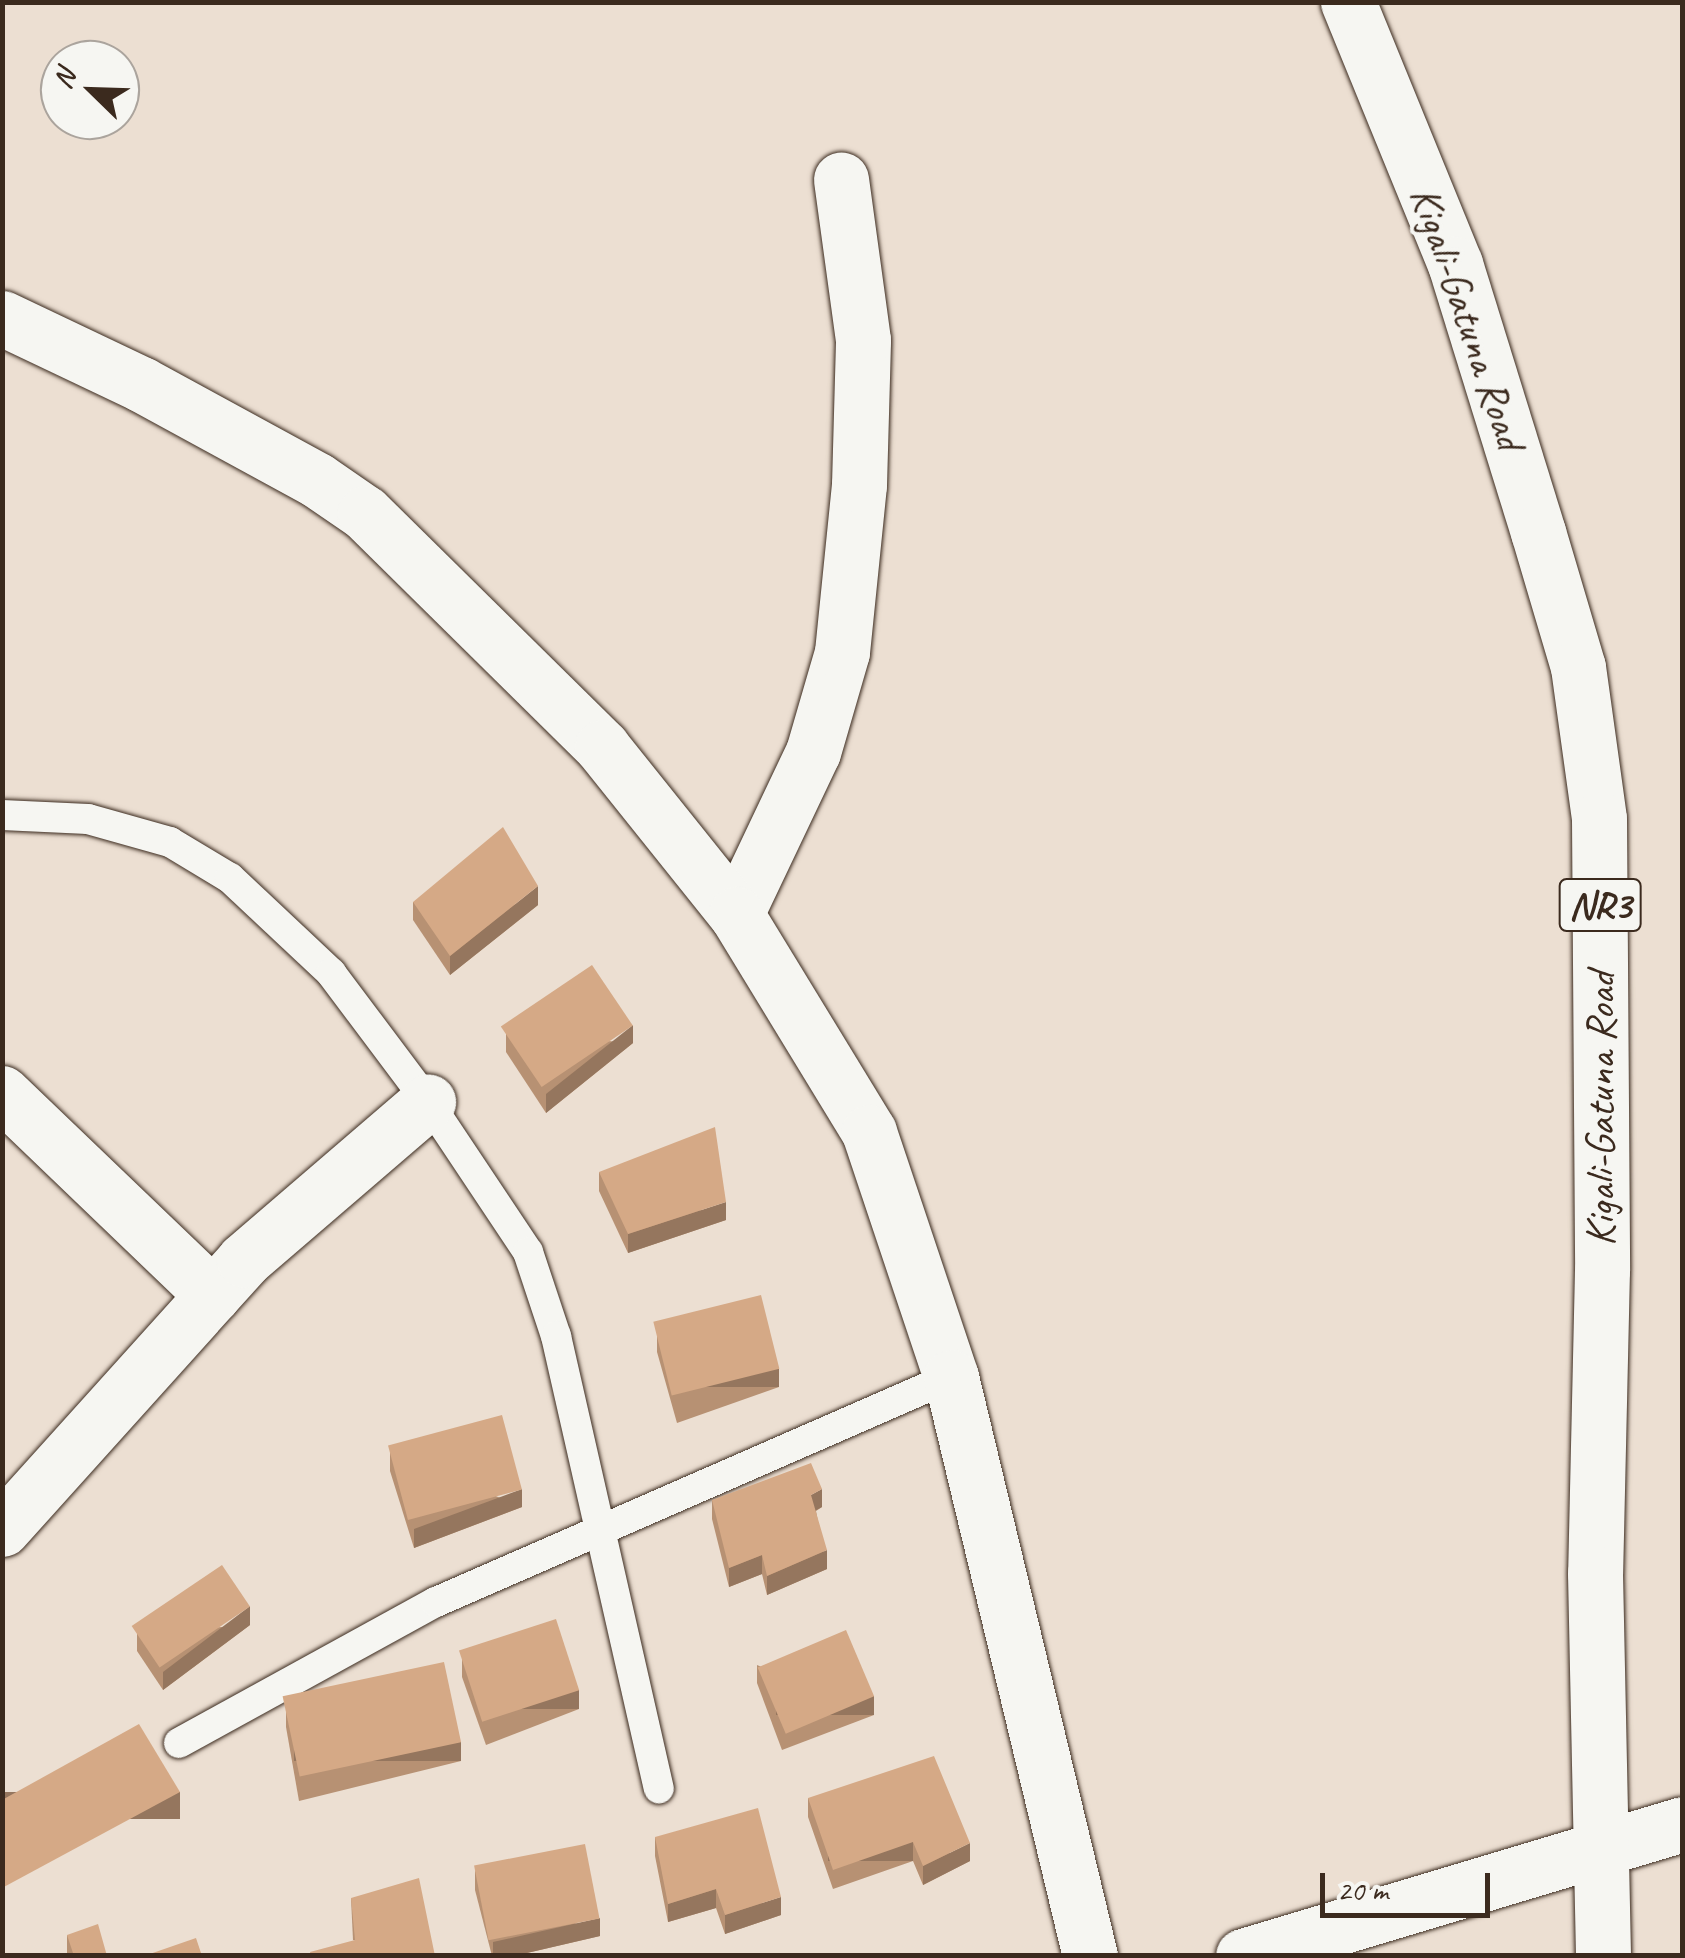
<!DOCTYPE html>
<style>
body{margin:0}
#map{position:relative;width:1685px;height:1958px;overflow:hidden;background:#ecdfd2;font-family:Caveat,sans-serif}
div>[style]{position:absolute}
.roads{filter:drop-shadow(0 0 2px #3b2a1e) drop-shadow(0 0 2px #3b2a1e)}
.service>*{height:30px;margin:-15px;padding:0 15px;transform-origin:15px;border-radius:15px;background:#f6f6f2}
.minor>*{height:55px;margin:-27.5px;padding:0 27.5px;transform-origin:27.5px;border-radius:27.5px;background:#f6f6f2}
.tertiary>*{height:55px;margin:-27.5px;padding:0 27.5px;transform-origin:27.5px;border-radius:27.5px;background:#f6f6f2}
.trunk>*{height:55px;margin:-27.5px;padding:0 27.5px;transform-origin:27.5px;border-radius:27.5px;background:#f6f6f2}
.wall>*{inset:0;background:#b79173}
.shaded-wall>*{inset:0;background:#95765e;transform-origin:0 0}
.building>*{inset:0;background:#d5a986;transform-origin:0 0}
span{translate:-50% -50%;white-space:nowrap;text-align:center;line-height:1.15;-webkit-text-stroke:8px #f6f6f2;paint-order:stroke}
.shield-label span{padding:2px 8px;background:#f6f6f2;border:2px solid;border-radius:8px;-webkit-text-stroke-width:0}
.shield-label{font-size:40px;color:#3b2a1e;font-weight:700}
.street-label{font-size:42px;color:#3b2a1e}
.frame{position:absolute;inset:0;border:5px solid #3b2a1e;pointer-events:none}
.north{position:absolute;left:40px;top:40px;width:100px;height:100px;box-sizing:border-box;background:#f6f6f2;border:2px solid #aba49d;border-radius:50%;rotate:293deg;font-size:28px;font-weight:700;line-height:40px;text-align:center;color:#3b2a1e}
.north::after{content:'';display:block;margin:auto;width:35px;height:45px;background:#3b2a1e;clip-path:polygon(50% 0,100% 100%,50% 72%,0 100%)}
.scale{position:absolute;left:1320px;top:1873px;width:170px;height:45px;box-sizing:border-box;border:5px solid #3b2a1e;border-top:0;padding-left:12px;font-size:30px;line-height:35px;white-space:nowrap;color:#3b2a1e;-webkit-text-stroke:8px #f6f6f2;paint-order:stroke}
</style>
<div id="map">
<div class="roads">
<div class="service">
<i style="left:2px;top:815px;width:86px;rotate:2.7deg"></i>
<i style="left:88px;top:819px;width:85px;rotate:15.7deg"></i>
<i style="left:170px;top:842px;width:70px;rotate:31deg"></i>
<i style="left:230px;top:878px;width:139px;rotate:43.2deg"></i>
<i style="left:331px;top:973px;width:161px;rotate:53.1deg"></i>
<i style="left:428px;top:1102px;width:180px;rotate:56.3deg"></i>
<i style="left:528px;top:1252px;width:89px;rotate:71.6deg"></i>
<i style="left:556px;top:1336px;width:464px;rotate:77.2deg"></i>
<i style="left:179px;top:1743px;width:293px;rotate:-28.8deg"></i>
<i style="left:436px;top:1602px;width:562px;rotate:-23.6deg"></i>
</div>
<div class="minor">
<i style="left:736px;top:914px;width:179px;rotate:-64.6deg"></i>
<i style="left:813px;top:752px;width:104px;rotate:-73.8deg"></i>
<i style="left:842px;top:652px;width:168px;rotate:-84.2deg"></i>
<i style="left:859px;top:485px;width:145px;rotate:-88.4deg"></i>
<i style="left:863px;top:340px;width:162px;rotate:-97.8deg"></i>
<i style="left:2px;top:1093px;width:292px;rotate:43.8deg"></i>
<i style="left:2px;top:1529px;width:362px;rotate:-48deg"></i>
<i style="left:244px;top:1260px;width:243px;rotate:-40.7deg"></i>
</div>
<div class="tertiary">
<i style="left:2px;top:318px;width:154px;rotate:25.4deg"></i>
<i style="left:141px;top:384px;width:200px;rotate:28.6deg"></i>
<i style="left:317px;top:480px;width:58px;rotate:34.5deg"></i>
<i style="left:365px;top:513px;width:333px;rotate:44.6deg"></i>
<i style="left:602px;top:747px;width:214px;rotate:51.3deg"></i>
<i style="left:736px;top:914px;width:255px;rotate:58.6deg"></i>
<i style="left:869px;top:1132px;width:258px;rotate:71.5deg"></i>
<i style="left:951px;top:1377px;width:595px;rotate:76.5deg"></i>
<i style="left:1243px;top:1956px;width:458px;rotate:-16.7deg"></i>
</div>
<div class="trunk">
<i style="left:1348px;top:2px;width:283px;rotate:67.8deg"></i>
<i style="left:1455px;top:264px;width:281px;rotate:72.8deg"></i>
<i style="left:1538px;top:532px;width:141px;rotate:73.5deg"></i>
<i style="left:1578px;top:667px;width:153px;rotate:82.1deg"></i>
<i style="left:1599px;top:819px;width:451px;rotate:89.6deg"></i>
<i style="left:1602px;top:1270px;width:303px;rotate:91.3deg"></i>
<i style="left:1595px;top:1573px;width:383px;rotate:88.8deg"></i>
</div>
</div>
<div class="wall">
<i style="clip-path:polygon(413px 902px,538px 905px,450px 975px,413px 920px)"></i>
<i style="clip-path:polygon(506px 1033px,633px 1043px,546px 1113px,506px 1052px)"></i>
<i style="clip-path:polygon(599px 1172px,726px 1220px,628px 1253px,599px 1191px)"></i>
<i style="clip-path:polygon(657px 1333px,779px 1387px,677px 1423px,657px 1352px)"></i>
<i style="clip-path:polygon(390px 1452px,522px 1507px,414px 1548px,390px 1471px)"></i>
<i style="clip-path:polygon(712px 1500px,822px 1507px,816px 1511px,827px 1569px,767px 1595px,762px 1574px,729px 1587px,712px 1519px)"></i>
<i style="clip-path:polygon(250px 1625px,163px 1690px,137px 1651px,137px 1633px)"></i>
<i style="clip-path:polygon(462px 1658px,579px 1709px,486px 1745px,462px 1677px)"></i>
<i style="clip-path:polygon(757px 1665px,874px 1715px,782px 1750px,757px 1683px)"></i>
<i style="clip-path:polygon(286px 1708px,461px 1761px,299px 1801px,286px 1727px)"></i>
<i style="clip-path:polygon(808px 1798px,970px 1861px,923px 1885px,913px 1861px,833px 1889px,808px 1817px)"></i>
<i style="clip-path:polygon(655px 1837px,781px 1915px,725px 1934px,716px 1908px,668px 1922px,655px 1856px)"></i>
<i style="clip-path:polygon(475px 1871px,600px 1936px,514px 1956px,492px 1956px,475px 1890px)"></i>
<i style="clip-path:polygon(351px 1898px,435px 1956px,353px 1940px)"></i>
<i style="clip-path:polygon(67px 1935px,107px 1956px,67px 1956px)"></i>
</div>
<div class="shaded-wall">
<i style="clip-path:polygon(538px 886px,538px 905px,450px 975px,450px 956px)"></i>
<i style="clip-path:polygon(633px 1025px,633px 1043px,546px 1113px,546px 1094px)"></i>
<i style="clip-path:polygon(726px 1202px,726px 1220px,628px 1253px,628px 1234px)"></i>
<i style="left:779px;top:1369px;width:18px;height:108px;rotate:90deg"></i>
<i style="clip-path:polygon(522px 1489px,522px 1507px,414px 1548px,414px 1529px)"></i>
<i style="clip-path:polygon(822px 1489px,822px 1507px,811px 1513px,811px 1495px)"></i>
<i style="clip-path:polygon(827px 1550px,827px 1569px,767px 1595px,767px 1576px)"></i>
<i style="clip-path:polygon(762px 1555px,762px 1574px,729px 1587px,729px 1568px)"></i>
<i style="clip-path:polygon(250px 1606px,250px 1625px,163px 1690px,163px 1672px)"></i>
<i style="left:579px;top:1690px;width:19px;height:100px;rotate:90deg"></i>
<i style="left:874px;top:1696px;width:19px;height:98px;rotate:90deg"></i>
<i style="left:461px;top:1742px;width:19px;height:167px;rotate:90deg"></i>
<i style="left:180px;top:1792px;width:27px;height:202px;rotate:90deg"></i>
<i style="left:913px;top:1842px;width:19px;height:85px;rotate:90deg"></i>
<i style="clip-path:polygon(970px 1843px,970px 1861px,923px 1885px,923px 1866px)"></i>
<i style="clip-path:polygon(716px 1889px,716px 1908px,668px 1922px,668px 1904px)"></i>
<i style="clip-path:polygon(781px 1897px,781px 1915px,725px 1934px,725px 1915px)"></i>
<i style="clip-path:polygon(600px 1918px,600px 1936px,514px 1956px,493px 1956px,493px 1942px)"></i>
</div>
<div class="building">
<i style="clip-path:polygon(503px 827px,538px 886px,450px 956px,413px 902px)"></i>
<i style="left:592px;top:965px;width:73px;height:110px;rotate:56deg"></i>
<i style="clip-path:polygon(715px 1127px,726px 1202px,628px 1234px,599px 1172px)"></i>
<i style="left:761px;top:1295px;width:76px;height:111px;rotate:76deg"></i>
<i style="left:502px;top:1415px;width:77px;height:118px;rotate:75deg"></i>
<i style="clip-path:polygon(811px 1463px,822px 1489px,811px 1495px,827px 1550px,767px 1576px,762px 1555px,729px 1568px,712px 1500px)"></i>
<i style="left:222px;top:1565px;width:50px;height:109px;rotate:56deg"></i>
<i style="left:556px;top:1619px;width:75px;height:102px;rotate:72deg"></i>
<i style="left:846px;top:1630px;width:72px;height:96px;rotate:67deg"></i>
<i style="left:444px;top:1662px;width:82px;height:165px;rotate:78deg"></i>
<i style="clip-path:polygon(139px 1724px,180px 1792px,2px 1888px,2px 1800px)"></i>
<i style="clip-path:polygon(934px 1756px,970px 1843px,923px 1866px,913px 1842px,833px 1870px,808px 1798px)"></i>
<i style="clip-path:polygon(758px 1808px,781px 1897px,725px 1915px,716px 1889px,668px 1904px,655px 1837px)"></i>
<i style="left:585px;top:1844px;width:76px;height:113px;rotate:79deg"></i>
<i style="clip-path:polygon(419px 1878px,435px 1956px,311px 1956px,310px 1952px,355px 1940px,351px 1898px)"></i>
<i style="clip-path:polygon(98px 1924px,107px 1956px,74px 1956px,67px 1935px)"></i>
<i style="clip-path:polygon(196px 1938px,202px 1956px,144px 1956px)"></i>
</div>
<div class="shield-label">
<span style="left:1600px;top:905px">NR3</span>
</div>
<div class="street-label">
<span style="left:1467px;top:318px;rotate:71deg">Kigali-Gatuna Road</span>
<span style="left:1601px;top:1109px;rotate:-90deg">Kigali-Gatuna Road</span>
</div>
<div class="frame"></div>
<div class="north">N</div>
<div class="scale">20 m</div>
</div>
